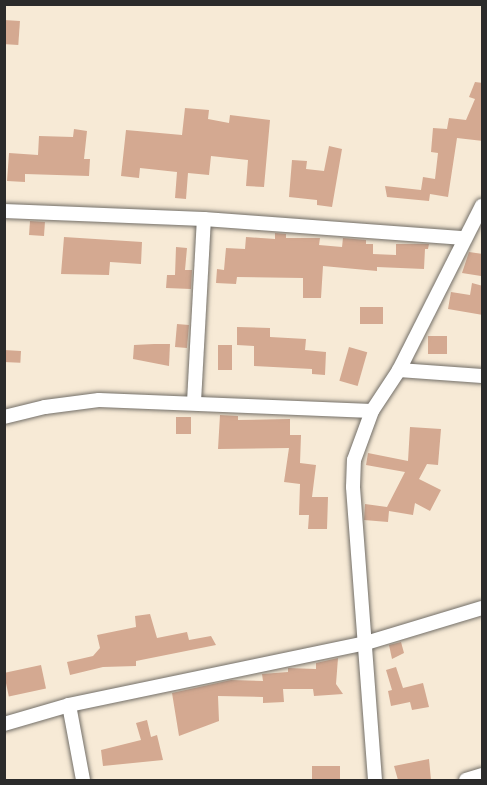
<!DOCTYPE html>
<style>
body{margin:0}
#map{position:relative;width:487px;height:785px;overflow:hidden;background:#f7ead6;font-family:Mali,sans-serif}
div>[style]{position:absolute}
.building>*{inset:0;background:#d4a991;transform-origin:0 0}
.roads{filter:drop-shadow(0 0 2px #726e67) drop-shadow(0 0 2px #726e67)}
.minor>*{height:14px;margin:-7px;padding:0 7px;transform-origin:7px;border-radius:7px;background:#fff}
span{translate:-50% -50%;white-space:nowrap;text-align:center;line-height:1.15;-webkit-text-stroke:5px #fdfcf7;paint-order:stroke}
.frame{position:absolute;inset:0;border:6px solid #2b2b2b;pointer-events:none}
</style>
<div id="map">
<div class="building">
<i style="left:4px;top:20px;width:16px;height:24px;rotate:4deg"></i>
<i style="clip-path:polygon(475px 82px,483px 83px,483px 141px,457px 138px,448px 197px,430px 194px,429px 201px,387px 197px,385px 186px,421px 190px,423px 177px,435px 179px,438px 153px,431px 152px,433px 128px,447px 129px,449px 118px,466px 120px,475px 99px,469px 97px)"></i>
<i style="clip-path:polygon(185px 108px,209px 110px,208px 119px,229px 123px,230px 115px,270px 120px,264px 187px,246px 186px,248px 160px,211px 156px,209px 175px,188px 173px,186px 199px,175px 198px,177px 172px,140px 168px,139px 178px,121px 176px,126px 130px,182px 135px)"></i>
<i style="clip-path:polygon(74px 129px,87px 131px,84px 159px,90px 159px,89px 176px,25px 174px,25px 182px,7px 181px,9px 153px,38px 155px,39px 136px,73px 137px)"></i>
<i style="clip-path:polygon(329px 146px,342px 149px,332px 207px,317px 205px,317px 200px,289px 197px,292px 160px,307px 161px,306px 169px,324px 171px)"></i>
<i style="left:30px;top:221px;width:15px;height:14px;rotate:4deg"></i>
<i style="clip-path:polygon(275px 233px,286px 234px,286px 238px,320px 238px,319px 245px,342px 247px,343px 238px,366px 240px,366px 244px,373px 244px,373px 254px,396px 255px,396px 244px,429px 244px,428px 249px,425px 249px,424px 269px,377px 267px,377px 271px,323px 266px,321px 298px,303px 298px,303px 278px,237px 277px,236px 284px,216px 283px,217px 269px,224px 270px,226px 248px,245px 249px,246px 237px,275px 239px)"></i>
<i style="clip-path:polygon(64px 237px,142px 242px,141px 264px,110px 262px,109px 275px,61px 274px)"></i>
<i style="clip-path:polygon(176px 247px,187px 248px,185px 270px,192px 270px,191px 289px,166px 288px,167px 275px,175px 275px)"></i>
<i style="clip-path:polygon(469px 252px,483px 254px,481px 276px,462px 273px)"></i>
<i style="clip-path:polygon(472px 283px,483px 286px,483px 315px,448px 309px,451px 292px,470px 295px)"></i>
<i style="left:360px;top:307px;width:23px;height:17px"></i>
<i style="left:177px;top:324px;width:12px;height:23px;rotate:5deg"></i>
<i style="clip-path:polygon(237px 327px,270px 328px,270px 337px,306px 339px,305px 350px,326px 352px,325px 375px,312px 374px,312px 369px,254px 366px,254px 346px,237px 345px)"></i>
<i style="left:428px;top:336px;width:19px;height:18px"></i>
<i style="clip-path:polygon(154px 344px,170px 344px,169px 366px,133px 359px,134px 345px)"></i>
<i style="left:218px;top:345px;width:14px;height:25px"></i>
<i style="left:349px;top:347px;width:19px;height:35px;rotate:16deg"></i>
<i style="left:4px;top:350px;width:17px;height:12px;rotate:3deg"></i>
<i style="clip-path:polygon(220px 415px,238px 416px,238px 420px,290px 419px,290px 435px,301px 435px,300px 463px,316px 465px,312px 497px,328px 497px,327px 529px,308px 529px,309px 515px,299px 515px,300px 484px,284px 482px,289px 448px,218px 449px)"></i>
<i style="left:176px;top:417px;width:15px;height:17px"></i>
<i style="clip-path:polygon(410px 427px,441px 429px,438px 465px,427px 464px,419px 479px,441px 490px,430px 511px,415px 503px,413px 515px,389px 511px,388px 522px,364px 520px,365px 504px,387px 507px,405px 472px,366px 465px,368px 453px,408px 461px)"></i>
<i style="clip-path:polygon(150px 614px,157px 638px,187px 632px,189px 640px,211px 636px,216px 645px,136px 661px,136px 666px,103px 667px,70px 675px,67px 662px,93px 656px,100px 648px,97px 635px,136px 627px,135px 616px)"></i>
<i style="clip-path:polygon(401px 642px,404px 653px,392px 659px,389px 645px)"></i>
<i style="clip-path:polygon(338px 658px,336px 684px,343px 694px,314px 696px,313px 689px,283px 689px,284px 702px,263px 703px,263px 697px,218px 696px,219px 721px,179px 736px,172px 693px,231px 680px,263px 681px,262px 674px,288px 672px,288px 668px,316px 669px,316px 663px)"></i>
<i style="left:41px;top:665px;width:24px;height:38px;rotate:78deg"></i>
<i style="clip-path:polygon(396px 667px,403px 688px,423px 683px,429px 707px,412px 710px,410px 702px,391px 706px,388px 691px,392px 690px,386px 670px)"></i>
<i style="clip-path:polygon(147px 720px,151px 737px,157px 735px,163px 760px,103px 766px,101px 750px,141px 740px,136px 723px)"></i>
<i style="clip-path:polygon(429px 759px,431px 780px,398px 780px,394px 766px)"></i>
<i style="left:312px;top:766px;width:28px;height:14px"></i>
</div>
<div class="roads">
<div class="minor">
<i style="left:4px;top:211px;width:200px;rotate:2.3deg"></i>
<i style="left:204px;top:219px;width:261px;rotate:4.2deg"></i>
<i style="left:399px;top:370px;width:83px;rotate:4.1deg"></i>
<i style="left:194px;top:402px;width:183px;rotate:-86.9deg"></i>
<i style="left:4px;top:417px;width:42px;rotate:-13.7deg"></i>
<i style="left:45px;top:407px;width:54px;rotate:-7.4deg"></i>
<i style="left:99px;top:400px;width:273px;rotate:2.3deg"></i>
<i style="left:69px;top:705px;width:76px;rotate:79.4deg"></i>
<i style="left:4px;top:724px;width:68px;rotate:-16.3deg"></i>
<i style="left:69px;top:705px;width:303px;rotate:-11.8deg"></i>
<i style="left:366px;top:643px;width:121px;rotate:-16.8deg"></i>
<i style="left:375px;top:780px;width:294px;rotate:-94.3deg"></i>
<i style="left:353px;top:487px;width:27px;rotate:-88deg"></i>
<i style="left:354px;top:460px;width:52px;rotate:-69.8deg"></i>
<i style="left:372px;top:411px;width:49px;rotate:-56.6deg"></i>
<i style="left:399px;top:370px;width:184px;rotate:-63.2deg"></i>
<i style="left:466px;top:780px;width:17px;rotate:-17deg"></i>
</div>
</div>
<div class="frame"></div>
</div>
